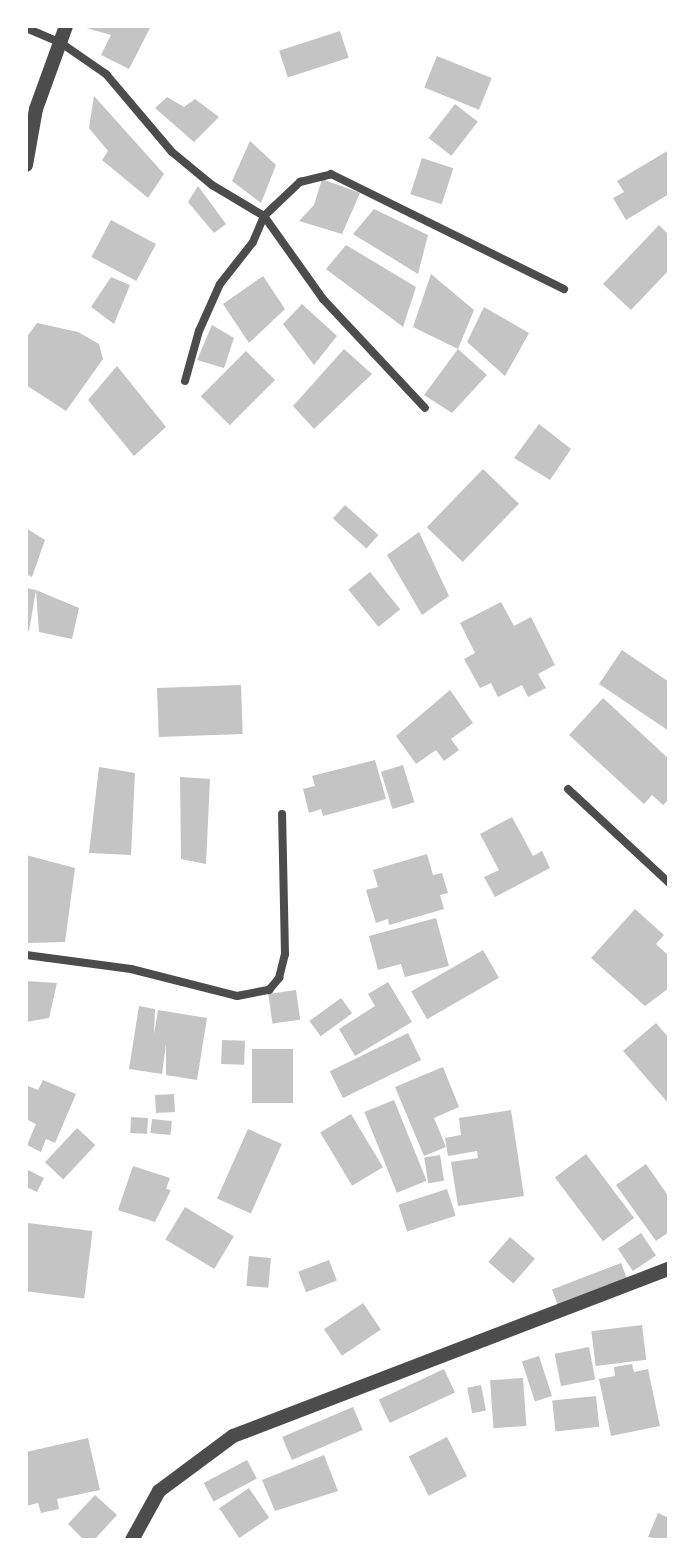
<!DOCTYPE html>
<style>
body{margin:0}
#map{position:relative;width:695px;height:1566px;overflow:hidden;background:#fff;font-family:Arial,sans-serif}
div>[style]{position:absolute}
.building>*{inset:0;background:#c4c4c4;transform-origin:0 0}
.minor>*{height:8px;margin:-4px;padding:0 4px;transform-origin:4px;border-radius:4px;background:#4c4c4c}
.tertiary>*{height:14px;margin:-7px;padding:0 7px;transform-origin:7px;border-radius:7px;background:#4c4c4c}
span{translate:-50% -50%;white-space:nowrap;text-align:center;line-height:1.15;-webkit-text-stroke:8px #fff;paint-order:stroke}
.frame{position:absolute;inset:0;border:28px solid #fff;pointer-events:none}
</style>
<div id="map">
<div class="building">
<i style="clip-path:polygon(151px 26px,129px 69px,101px 55px,111px 35px,83px 27px)"></i>
<i style="left:340px;top:31px;width:28px;height:64px;rotate:72deg"></i>
<i style="left:437px;top:56px;width:59px;height:34px;rotate:22deg"></i>
<i style="clip-path:polygon(94px 96px,164px 174px,148px 198px,102px 160px,108px 151px,89px 128px)"></i>
<i style="clip-path:polygon(167px 97px,184px 107px,195px 99px,219px 117px,194px 142px,155px 108px)"></i>
<i style="left:455px;top:104px;width:29px;height:43px;rotate:38deg"></i>
<i style="clip-path:polygon(250px 141px,276px 165px,261px 203px,232px 181px)"></i>
<i style="clip-path:polygon(669px 150px,669px 194px,626px 220px,613px 198px,624px 192px,617px 181px)"></i>
<i style="left:422px;top:158px;width:33px;height:38px;rotate:18deg"></i>
<i style="clip-path:polygon(322px 179px,360px 193px,342px 234px,299px 221px,314px 205px)"></i>
<i style="clip-path:polygon(198px 186px,226px 224px,214px 233px,188px 202px)"></i>
<i style="clip-path:polygon(374px 209px,428px 235px,418px 274px,353px 234px)"></i>
<i style="left:111px;top:220px;width:51px;height:42px;rotate:28deg"></i>
<i style="clip-path:polygon(659px 225px,669px 235px,669px 270px,631px 310px,603px 284px)"></i>
<i style="clip-path:polygon(346px 245px,416px 287px,403px 327px,326px 269px)"></i>
<i style="clip-path:polygon(431px 274px,474px 310px,458px 349px,413px 327px)"></i>
<i style="clip-path:polygon(263px 276px,285px 309px,249px 343px,223px 304px)"></i>
<i style="clip-path:polygon(111px 277px,130px 285px,114px 324px,91px 307px)"></i>
<i style="clip-path:polygon(302px 304px,337px 336px,314px 365px,283px 324px)"></i>
<i style="clip-path:polygon(484px 307px,529px 333px,505px 376px,467px 342px)"></i>
<i style="clip-path:polygon(37px 323px,78px 332px,99px 344px,103px 359px,66px 411px,26px 385px,26px 338px)"></i>
<i style="clip-path:polygon(212px 325px,234px 338px,224px 368px,197px 360px)"></i>
<i style="clip-path:polygon(344px 349px,372px 374px,314px 429px,293px 406px)"></i>
<i style="clip-path:polygon(458px 349px,487px 375px,452px 413px,424px 395px)"></i>
<i style="left:246px;top:351px;width:41px;height:64px;rotate:45deg"></i>
<i style="clip-path:polygon(117px 366px,166px 427px,134px 456px,88px 400px)"></i>
<i style="clip-path:polygon(539px 424px,571px 449px,550px 480px,514px 458px)"></i>
<i style="left:483px;top:469px;width:50px;height:81px;rotate:44deg"></i>
<i style="left:345px;top:505px;width:45px;height:18px;rotate:42deg"></i>
<i style="clip-path:polygon(26px 528px,45px 540px,32px 577px,26px 574px)"></i>
<i style="clip-path:polygon(419px 532px,449px 596px,422px 615px,387px 555px)"></i>
<i style="left:370px;top:572px;width:48px;height:28px;rotate:51deg"></i>
<i style="clip-path:polygon(26px 588px,36px 590px,29px 631px,26px 630px)"></i>
<i style="clip-path:polygon(36px 590px,79px 608px,72px 639px,39px 632px)"></i>
<i style="clip-path:polygon(501px 602px,514px 626px,531px 617px,555px 665px,538px 674px,546px 688px,528px 697px,522px 685px,498px 697px,491px 683px,480px 688px,464px 659px,475px 653px,460px 623px)"></i>
<i style="clip-path:polygon(622px 650px,669px 682px,669px 731px,599px 684px)"></i>
<i style="left:241px;top:685px;width:49px;height:84px;rotate:88deg"></i>
<i style="clip-path:polygon(450px 690px,473px 723px,451px 739px,459px 750px,444px 761px,436px 750px,416px 764px,396px 736px)"></i>
<i style="clip-path:polygon(603px 698px,669px 759px,669px 799px,663px 805px,652px 795px,644px 804px,569px 735px)"></i>
<i style="clip-path:polygon(375px 760px,386px 799px,323px 816px,321px 809px,309px 813px,303px 789px,315px 786px,312px 776px)"></i>
<i style="left:403px;top:765px;width:39px;height:23px;rotate:73deg"></i>
<i style="clip-path:polygon(99px 767px,135px 773px,131px 855px,89px 853px)"></i>
<i style="clip-path:polygon(180px 777px,210px 779px,206px 864px,181px 859px)"></i>
<i style="clip-path:polygon(512px 817px,533px 856px,542px 851px,550px 868px,495px 897px,484px 877px,499px 870px,480px 834px)"></i>
<i style="clip-path:polygon(427px 854px,433px 875px,442px 873px,448px 893px,440px 895px,444px 909px,389px 925px,388px 919px,376px 923px,366px 890px,378px 887px,373px 870px)"></i>
<i style="clip-path:polygon(26px 855px,75px 868px,65px 942px,26px 943px)"></i>
<i style="clip-path:polygon(635px 909px,664px 935px,656px 944px,669px 956px,669px 988px,645px 1006px,591px 958px)"></i>
<i style="clip-path:polygon(436px 918px,449px 966px,405px 977px,401px 964px,378px 970px,369px 936px)"></i>
<i style="left:483px;top:950px;width:32px;height:83px;rotate:60deg"></i>
<i style="clip-path:polygon(26px 981px,57px 983px,49px 1018px,26px 1022px)"></i>
<i style="clip-path:polygon(388px 982px,412px 1022px,355px 1056px,339px 1029px,375px 1006px,368px 994px)"></i>
<i style="left:296px;top:990px;width:30px;height:28px;rotate:82deg"></i>
<i style="left:341px;top:998px;width:19px;height:39px;rotate:54deg"></i>
<i style="clip-path:polygon(139px 1006px,155px 1009px,154px 1034px,158px 1010px,207px 1018px,197px 1080px,166px 1075px,166px 1044px,162px 1074px,129px 1069px)"></i>
<i style="clip-path:polygon(656px 1023px,669px 1038px,669px 1104px,623px 1051px)"></i>
<i style="left:408px;top:1033px;width:30px;height:87px;rotate:64deg"></i>
<i style="left:222px;top:1040px;width:23px;height:24px;rotate:2deg"></i>
<i style="left:252px;top:1049px;width:41px;height:54px"></i>
<i style="clip-path:polygon(443px 1067px,459px 1107px,434px 1118px,446px 1147px,424px 1156px,395px 1087px)"></i>
<i style="clip-path:polygon(43px 1080px,76px 1094px,55px 1143px,46px 1139px,41px 1152px,27px 1145px,36px 1124px,26px 1119px,26px 1085px,38px 1090px)"></i>
<i style="left:174px;top:1094px;width:18px;height:19px;rotate:87deg"></i>
<i style="left:394px;top:1100px;width:87px;height:32px;rotate:68deg"></i>
<i style="clip-path:polygon(511px 1110px,524px 1196px,458px 1206px,451px 1162px,478px 1158px,477px 1151px,448px 1156px,445px 1138px,461px 1135px,459px 1118px)"></i>
<i style="left:351px;top:1114px;width:62px;height:36px;rotate:59deg"></i>
<i style="left:131px;top:1117px;width:17px;height:16px;rotate:3deg"></i>
<i style="left:152px;top:1119px;width:20px;height:14px;rotate:6deg"></i>
<i style="left:77px;top:1128px;width:25px;height:47px;rotate:43deg"></i>
<i style="left:248px;top:1129px;width:37px;height:76px;rotate:24deg"></i>
<i style="left:586px;top:1154px;width:80px;height:39px;rotate:53deg"></i>
<i style="left:440px;top:1155px;width:26px;height:16px;rotate:81deg"></i>
<i style="clip-path:polygon(646px 1164px,669px 1197px,669px 1232px,656px 1241px,616px 1185px)"></i>
<i style="clip-path:polygon(133px 1166px,170px 1178px,166px 1189px,171px 1190px,155px 1222px,118px 1210px)"></i>
<i style="clip-path:polygon(26px 1169px,44px 1178px,37px 1192px,26px 1187px)"></i>
<i style="left:447px;top:1189px;width:28px;height:51px;rotate:72deg"></i>
<i style="left:185px;top:1207px;width:57px;height:38px;rotate:31deg"></i>
<i style="left:28px;top:1223px;width:65px;height:68px;rotate:7deg"></i>
<i style="left:641px;top:1233px;width:27px;height:28px;rotate:56deg"></i>
<i style="left:510px;top:1237px;width:33px;height:33px;rotate:41deg"></i>
<i style="left:249px;top:1256px;width:22px;height:30px;rotate:5deg"></i>
<i style="left:329px;top:1260px;width:22px;height:33px;rotate:69deg"></i>
<i style="left:621px;top:1263px;width:19px;height:74px;rotate:69deg"></i>
<i style="left:363px;top:1303px;width:32px;height:47px;rotate:56deg"></i>
<i style="left:642px;top:1325px;width:35px;height:51px;rotate:83deg"></i>
<i style="left:589px;top:1347px;width:33px;height:35px;rotate:79deg"></i>
<i style="left:539px;top:1356px;width:42px;height:18px;rotate:72deg"></i>
<i style="clip-path:polygon(632px 1364px,634px 1372px,648px 1369px,660px 1426px,611px 1436px,599px 1379px,615px 1376px,614px 1367px)"></i>
<i style="left:444px;top:1369px;width:26px;height:72px;rotate:65deg"></i>
<i style="left:523px;top:1378px;width:48px;height:33px;rotate:86deg"></i>
<i style="left:481px;top:1385px;width:26px;height:14px;rotate:79deg"></i>
<i style="left:596px;top:1396px;width:31px;height:44px;rotate:84deg"></i>
<i style="left:353px;top:1407px;width:25px;height:77px;rotate:67deg"></i>
<i style="left:447px;top:1437px;width:44px;height:43px;rotate:63deg"></i>
<i style="clip-path:polygon(88px 1438px,100px 1490px,57px 1499px,59px 1509px,41px 1513px,38px 1503px,26px 1506px,26px 1452px)"></i>
<i style="clip-path:polygon(324px 1455px,338px 1491px,275px 1511px,262px 1480px)"></i>
<i style="left:247px;top:1460px;width:21px;height:49px;rotate:62deg"></i>
<i style="left:249px;top:1488px;width:36px;height:36px;rotate:56deg"></i>
<i style="clip-path:polygon(95px 1495px,117px 1515px,94px 1540px,84px 1540px,68px 1524px)"></i>
<i style="clip-path:polygon(658px 1513px,669px 1518px,669px 1540px,648px 1537px)"></i>
</div>
<div class="minor">
<i style="left:26px;top:28px;width:38px;rotate:23deg"></i>
<i style="left:61px;top:43px;width:55px;rotate:34.6deg"></i>
<i style="left:106px;top:74px;width:102px;rotate:49.8deg"></i>
<i style="left:172px;top:152px;width:52px;rotate:39.5deg"></i>
<i style="left:212px;top:185px;width:61px;rotate:30.8deg"></i>
<i style="left:264px;top:216px;width:102px;rotate:54.6deg"></i>
<i style="left:323px;top:299px;width:149px;rotate:46.9deg"></i>
<i style="left:185px;top:381px;width:52px;rotate:-74.4deg"></i>
<i style="left:199px;top:331px;width:51px;rotate:-65.9deg"></i>
<i style="left:220px;top:284px;width:53px;rotate:-51.8deg"></i>
<i style="left:253px;top:242px;width:28px;rotate:-67deg"></i>
<i style="left:264px;top:216px;width:50px;rotate:-43.4deg"></i>
<i style="left:300px;top:182px;width:32px;rotate:-14deg"></i>
<i style="left:331px;top:174px;width:260px;rotate:26.3deg"></i>
<i style="left:568px;top:789px;width:138px;rotate:42.9deg"></i>
<i style="left:26px;top:955px;width:106px;rotate:7.6deg"></i>
<i style="left:131px;top:969px;width:109px;rotate:14.3deg"></i>
<i style="left:237px;top:996px;width:33px;rotate:-11deg"></i>
<i style="left:269px;top:990px;width:16px;rotate:-50deg"></i>
<i style="left:279px;top:978px;width:25px;rotate:-76deg"></i>
<i style="left:285px;top:954px;width:140px;rotate:-91.2deg"></i>
</div>
<div class="tertiary">
<i style="left:26px;top:165px;width:57px;rotate:-79.9deg"></i>
<i style="left:36px;top:109px;width:88px;rotate:-70.1deg"></i>
<i style="left:132px;top:1540px;width:56px;rotate:-61.1deg"></i>
<i style="left:159px;top:1491px;width:92px;rotate:-36.6deg"></i>
<i style="left:233px;top:1436px;width:467px;rotate:-21deg"></i>
</div>
<div class="frame"></div>
</div>
